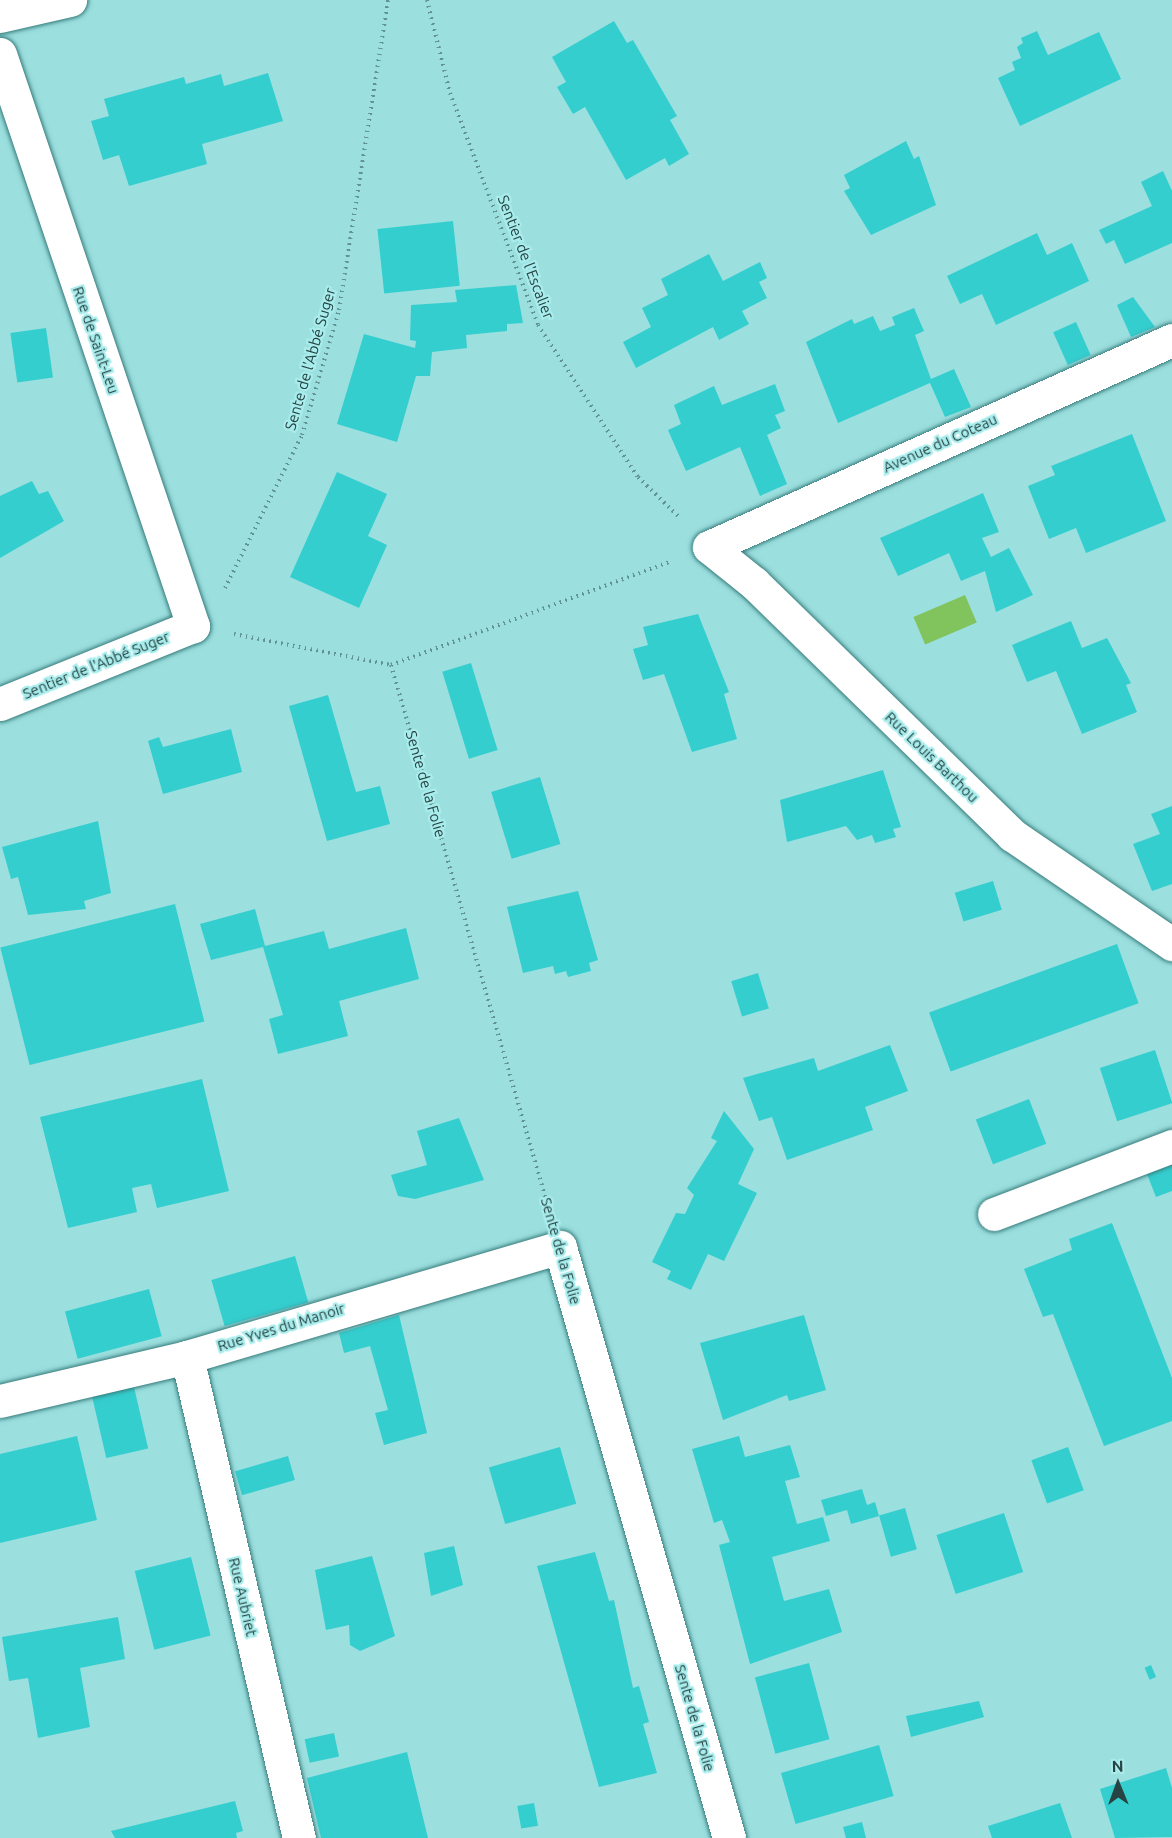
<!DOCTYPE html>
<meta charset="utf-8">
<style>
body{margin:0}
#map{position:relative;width:1172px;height:1838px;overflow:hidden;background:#9bdfdf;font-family:Ubuntu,sans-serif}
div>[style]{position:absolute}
.water>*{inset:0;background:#81c35c;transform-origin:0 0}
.building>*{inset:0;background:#35cecf;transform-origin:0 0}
.path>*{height:4px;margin-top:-2px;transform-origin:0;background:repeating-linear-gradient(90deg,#629393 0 1.5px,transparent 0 6px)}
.roads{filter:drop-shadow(0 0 2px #377b7b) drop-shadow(0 0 2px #377b7b)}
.minor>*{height:33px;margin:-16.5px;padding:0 16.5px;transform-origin:16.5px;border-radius:16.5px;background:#fff}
span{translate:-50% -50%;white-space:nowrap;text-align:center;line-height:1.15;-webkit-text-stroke:4.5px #a8ecec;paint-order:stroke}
.street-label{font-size:15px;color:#274343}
.north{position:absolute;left:1088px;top:1754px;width:60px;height:60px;-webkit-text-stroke:4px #a8ecec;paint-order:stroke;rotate:359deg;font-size:16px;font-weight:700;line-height:24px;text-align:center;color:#274343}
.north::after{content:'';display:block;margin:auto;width:21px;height:27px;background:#274343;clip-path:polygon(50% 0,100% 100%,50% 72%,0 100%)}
</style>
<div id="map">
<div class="water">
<i style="left:965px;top:595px;width:30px;height:56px;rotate:67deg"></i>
</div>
<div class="building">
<i style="clip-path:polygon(614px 21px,627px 43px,633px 40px,677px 116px,670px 120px,689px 154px,669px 166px,665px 158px,626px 180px,585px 107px,573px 114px,557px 87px,566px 82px,552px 57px)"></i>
<i style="clip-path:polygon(1037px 31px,1048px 55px,1099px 32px,1121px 79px,1020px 126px,998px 78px,1015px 70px,1012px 62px,1021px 58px,1017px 47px,1023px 43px,1021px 38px)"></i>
<i style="clip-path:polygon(268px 73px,283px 121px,202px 144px,207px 164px,129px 186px,119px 155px,103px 160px,91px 121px,109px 116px,104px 99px,184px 77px,186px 84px,221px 74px,224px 86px)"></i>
<i style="clip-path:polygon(906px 141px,914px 159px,919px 156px,936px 205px,871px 235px,844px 191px,850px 188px,844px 175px)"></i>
<i style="clip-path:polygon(1163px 171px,1172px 191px,1172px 243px,1125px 264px,1114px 240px,1106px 244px,1099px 230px,1152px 206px,1141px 182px)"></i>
<i style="left:453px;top:221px;width:65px;height:76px;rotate:84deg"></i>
<i style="clip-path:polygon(1037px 233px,1047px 255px,1072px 243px,1089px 281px,996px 325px,982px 294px,960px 304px,947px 276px)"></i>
<i style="clip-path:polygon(709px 254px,723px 281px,760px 262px,767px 278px,759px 282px,767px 298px,742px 311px,749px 324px,719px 340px,713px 327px,636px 368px,623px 342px,651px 327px,642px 308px,668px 295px,661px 279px)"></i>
<i style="clip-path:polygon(516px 285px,523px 323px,507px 324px,507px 331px,466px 335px,467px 348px,432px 352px,430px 376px,416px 376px,397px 442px,337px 424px,364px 334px,415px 348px,416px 341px,410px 340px,411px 305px,457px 302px,455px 290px)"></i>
<i style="clip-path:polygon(1133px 297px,1155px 327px,1131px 337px,1117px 305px)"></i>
<i style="clip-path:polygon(914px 308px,924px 331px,915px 335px,931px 379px,954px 369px,971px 407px,945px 417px,930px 383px,838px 423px,806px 342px,852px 319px,854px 324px,873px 316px,880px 331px,895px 325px,892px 317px)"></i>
<i style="left:1076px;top:322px;width:36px;height:25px;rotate:66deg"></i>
<i style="left:46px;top:328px;width:50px;height:36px;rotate:82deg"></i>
<i style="clip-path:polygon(775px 384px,785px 411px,775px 415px,781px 428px,767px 435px,787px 484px,760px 496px,740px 447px,686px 471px,668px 430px,681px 424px,674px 405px,714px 386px,722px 405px)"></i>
<i style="clip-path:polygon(1132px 434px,1166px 521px,1086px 553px,1076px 528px,1049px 539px,1028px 486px,1055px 475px,1051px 466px)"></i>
<i style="clip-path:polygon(337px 472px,387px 494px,368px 536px,387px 545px,359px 608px,290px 577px)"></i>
<i style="clip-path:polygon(32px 481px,39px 494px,48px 491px,64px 521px,0 558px,0 496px)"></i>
<i style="clip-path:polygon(983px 493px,999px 532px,982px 538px,991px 557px,1009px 548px,1033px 595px,996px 612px,985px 571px,961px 581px,949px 553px,898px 576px,880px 538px)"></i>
<i style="clip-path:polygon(698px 614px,729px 692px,724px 694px,737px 739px,692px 752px,664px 674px,643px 680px,633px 649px,648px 645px,643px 627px)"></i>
<i style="clip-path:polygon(1071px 621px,1082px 648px,1107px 638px,1131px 683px,1126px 685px,1137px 712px,1082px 734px,1056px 671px,1027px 682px,1012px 645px)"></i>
<i style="left:471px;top:663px;width:91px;height:30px;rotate:73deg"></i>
<i style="clip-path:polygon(328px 695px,356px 792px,380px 786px,390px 824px,327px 841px,289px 706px)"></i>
<i style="clip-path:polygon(231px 729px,242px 772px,163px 794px,148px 741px,159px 737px,163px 747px)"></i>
<i style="clip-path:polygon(883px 770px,901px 827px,893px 829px,896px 837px,875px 843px,872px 835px,857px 840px,846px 826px,787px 842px,780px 800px)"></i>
<i style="left:540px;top:777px;width:70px;height:51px;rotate:73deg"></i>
<i style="clip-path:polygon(1172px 806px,1172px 884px,1152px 891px,1133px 844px,1160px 834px,1151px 814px)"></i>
<i style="clip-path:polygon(98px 821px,111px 893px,84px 901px,86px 909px,28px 915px,18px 877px,11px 879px,2px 847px)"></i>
<i style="left:993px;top:881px;width:30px;height:40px;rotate:73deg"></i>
<i style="clip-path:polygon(578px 891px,598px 960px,589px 963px,591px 971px,568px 977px,566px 971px,555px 974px,553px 966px,523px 973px,507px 907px)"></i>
<i style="left:175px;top:904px;width:121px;height:180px;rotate:76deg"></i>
<i style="clip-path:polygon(255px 909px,265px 946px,324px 931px,329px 949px,406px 928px,419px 979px,339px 1001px,348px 1036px,278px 1054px,269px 1019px,283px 1015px,263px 947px,211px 960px,200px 924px)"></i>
<i style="left:1117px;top:944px;width:63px;height:200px;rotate:70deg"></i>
<i style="left:758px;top:973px;width:37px;height:28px;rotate:73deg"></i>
<i style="clip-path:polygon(890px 1045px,908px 1091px,865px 1107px,873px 1130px,787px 1160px,772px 1117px,759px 1121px,743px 1078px,814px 1058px,818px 1071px)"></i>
<i style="left:1155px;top:1050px;width:56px;height:58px;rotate:72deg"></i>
<i style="clip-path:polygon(202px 1079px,229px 1191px,157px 1208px,151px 1184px,132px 1188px,137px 1212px,68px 1228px,40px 1117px)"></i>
<i style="left:1029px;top:1099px;width:48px;height:57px;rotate:69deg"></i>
<i style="clip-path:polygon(724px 1111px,754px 1149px,738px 1184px,757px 1193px,724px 1261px,708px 1254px,691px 1290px,667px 1279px,671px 1271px,652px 1262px,676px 1213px,685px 1214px,694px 1195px,687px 1188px,717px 1141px,711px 1138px)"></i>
<i style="clip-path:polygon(459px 1118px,484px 1180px,415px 1199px,398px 1196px,391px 1175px,427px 1165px,417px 1131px)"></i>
<i style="clip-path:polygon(1172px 1165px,1172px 1191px,1156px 1197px,1147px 1174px)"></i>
<i style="clip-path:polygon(1112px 1223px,1172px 1378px,1172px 1421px,1104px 1446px,1053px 1314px,1043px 1317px,1024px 1269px,1072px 1250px,1069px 1239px)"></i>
<i style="left:295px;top:1256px;width:48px;height:87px;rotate:74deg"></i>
<i style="left:149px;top:1289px;width:49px;height:87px;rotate:75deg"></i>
<i style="clip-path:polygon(399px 1315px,427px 1433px,384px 1445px,375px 1413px,388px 1410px,370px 1346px,344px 1353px,339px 1333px)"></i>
<i style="clip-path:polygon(804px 1315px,826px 1390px,789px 1401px,787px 1395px,723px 1420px,700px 1343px)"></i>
<i style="left:134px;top:1387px;width:63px;height:43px;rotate:77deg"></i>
<i style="clip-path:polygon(77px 1436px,97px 1520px,0 1543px,0 1454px)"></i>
<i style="clip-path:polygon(739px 1436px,745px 1457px,790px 1445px,800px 1477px,785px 1481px,797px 1524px,823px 1517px,830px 1541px,772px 1557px,784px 1601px,829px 1589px,842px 1632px,750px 1664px,719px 1545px,730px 1542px,722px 1520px,714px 1523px,692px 1449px)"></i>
<i style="left:560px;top:1447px;width:59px;height:74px;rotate:74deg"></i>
<i style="left:1068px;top:1447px;width:46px;height:39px;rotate:70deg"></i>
<i style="left:288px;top:1456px;width:25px;height:55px;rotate:74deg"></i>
<i style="clip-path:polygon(862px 1489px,867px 1505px,875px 1502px,879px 1516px,851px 1524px,847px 1510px,826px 1516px,821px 1500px)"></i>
<i style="left:905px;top:1508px;width:43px;height:27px;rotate:74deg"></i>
<i style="left:1004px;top:1513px;width:62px;height:71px;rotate:72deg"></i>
<i style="clip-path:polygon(454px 1546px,463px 1585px,431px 1596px,424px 1553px)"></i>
<i style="clip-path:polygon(595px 1552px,609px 1601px,614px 1600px,633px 1688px,639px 1686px,649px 1722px,643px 1724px,657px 1773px,599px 1787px,537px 1566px)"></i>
<i style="clip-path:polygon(372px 1556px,395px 1636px,360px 1651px,350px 1645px,349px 1625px,326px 1630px,315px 1570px)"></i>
<i style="left:191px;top:1557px;width:81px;height:58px;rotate:76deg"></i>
<i style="clip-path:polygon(118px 1617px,125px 1659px,80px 1668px,90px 1727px,38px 1738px,28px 1678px,9px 1681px,2px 1637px)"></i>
<i style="left:809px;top:1663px;width:79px;height:56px;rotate:75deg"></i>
<i style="left:1151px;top:1665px;width:13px;height:7px;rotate:67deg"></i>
<i style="clip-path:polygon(979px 1701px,984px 1717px,911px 1737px,906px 1716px)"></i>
<i style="left:334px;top:1733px;width:24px;height:30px;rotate:78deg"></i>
<i style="left:879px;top:1745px;width:53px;height:102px;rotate:74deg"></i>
<i style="clip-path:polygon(407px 1752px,428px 1838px,321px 1838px,307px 1778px)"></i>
<i style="clip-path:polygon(1166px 1768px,1172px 1788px,1172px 1837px,1115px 1838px,1100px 1789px)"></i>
<i style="clip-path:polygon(235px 1801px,243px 1831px,236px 1833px,237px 1838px,115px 1838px,111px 1831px)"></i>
<i style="left:534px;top:1803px;width:23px;height:17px;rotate:80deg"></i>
<i style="clip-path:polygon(1060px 1803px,1072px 1838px,992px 1838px,988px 1826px)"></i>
<i style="clip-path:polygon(862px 1822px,866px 1838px,846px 1838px,843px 1827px)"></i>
</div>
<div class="path">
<i style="left:427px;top:0;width:96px;rotate:76.1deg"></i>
<i style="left:450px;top:93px;width:248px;rotate:69.2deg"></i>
<i style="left:538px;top:325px;width:182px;rotate:56.7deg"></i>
<i style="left:638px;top:477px;width:59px;rotate:44.3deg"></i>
<i style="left:225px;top:588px;width:171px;rotate:-63.3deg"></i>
<i style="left:302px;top:435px;width:130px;rotate:-73.5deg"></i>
<i style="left:339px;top:310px;width:314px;rotate:-81deg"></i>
<i style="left:234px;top:634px;width:160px;rotate:11.2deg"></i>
<i style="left:391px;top:665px;width:297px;rotate:-20.3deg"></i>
<i style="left:391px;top:665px;width:563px;rotate:73.82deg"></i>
</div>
<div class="roads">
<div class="minor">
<i style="left:0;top:16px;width:72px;rotate:-12.9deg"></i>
<i style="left:0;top:54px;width:604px;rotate:71.35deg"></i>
<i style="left:193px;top:626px;width:208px;rotate:158deg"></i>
<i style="left:1172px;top:340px;width:507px;rotate:155.91deg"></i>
<i style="left:709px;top:547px;width:58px;rotate:38.7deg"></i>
<i style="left:754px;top:583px;width:361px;rotate:44.3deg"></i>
<i style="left:1012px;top:835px;width:194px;rotate:34.3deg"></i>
<i style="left:994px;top:1214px;width:191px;rotate:-20.9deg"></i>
<i style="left:187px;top:1357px;width:494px;rotate:76.9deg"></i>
<i style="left:0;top:1401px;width:192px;rotate:-13.2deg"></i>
<i style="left:187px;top:1357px;width:389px;rotate:-16.4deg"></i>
<i style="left:560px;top:1247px;width:615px;rotate:74.04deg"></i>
</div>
</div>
<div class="street-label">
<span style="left:526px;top:257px;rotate:69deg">Sentier de l'Escalier</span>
<span style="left:96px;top:340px;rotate:71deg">Rue de Saint-Leu</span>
<span style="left:310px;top:359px;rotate:-74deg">Sente de l'Abbé Suger</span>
<span style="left:940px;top:443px;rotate:-24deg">Avenue du Coteau</span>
<span style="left:96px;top:665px;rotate:-22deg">Sentier de l'Abbé Suger</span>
<span style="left:932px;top:757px;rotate:44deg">Rue Louis Barthou</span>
<span style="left:426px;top:784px;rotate:74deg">Sente de la Folie</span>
<span style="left:561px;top:1251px;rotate:74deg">Sente de la Folie</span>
<span style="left:281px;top:1327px;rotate:-17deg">Rue Yves du Manoir</span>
<span style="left:243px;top:1597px;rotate:77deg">Rue Aubriet</span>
<span style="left:695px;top:1718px;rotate:74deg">Sente de la Folie</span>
</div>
<div class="north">N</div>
</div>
